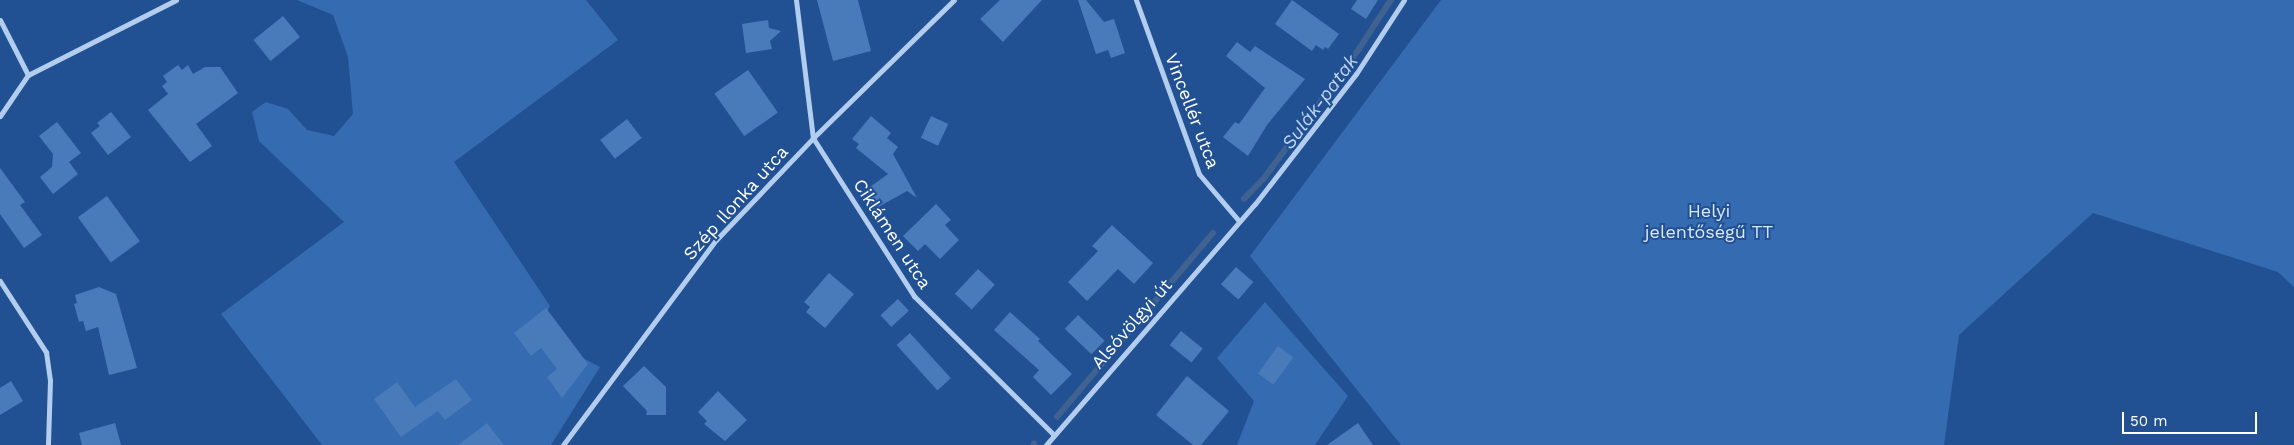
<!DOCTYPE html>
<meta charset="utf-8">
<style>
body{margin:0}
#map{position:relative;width:2294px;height:445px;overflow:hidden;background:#215193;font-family:"Work Sans",sans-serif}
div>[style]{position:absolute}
.green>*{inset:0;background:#346bb1}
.stream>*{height:5.5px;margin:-2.75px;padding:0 2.75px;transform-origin:2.75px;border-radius:2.75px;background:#406291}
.building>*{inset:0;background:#497aba;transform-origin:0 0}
.street>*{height:5px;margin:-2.5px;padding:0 2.5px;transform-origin:2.5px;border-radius:2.5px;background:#b3cdee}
span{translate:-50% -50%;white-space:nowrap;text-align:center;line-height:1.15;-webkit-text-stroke:4px #215193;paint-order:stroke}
.street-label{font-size:18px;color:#fff}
.park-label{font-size:18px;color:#d9e8fa}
.water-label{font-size:19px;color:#c0d7f4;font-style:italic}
.scale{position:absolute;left:2122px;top:412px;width:135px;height:22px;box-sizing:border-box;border:2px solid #fff;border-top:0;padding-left:6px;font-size:15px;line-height:18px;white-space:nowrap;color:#fff;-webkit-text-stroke:4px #215193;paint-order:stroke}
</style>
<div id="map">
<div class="green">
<i style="clip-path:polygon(297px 0,586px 0,618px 40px,454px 162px,550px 306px,535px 333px,600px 367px,551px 445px,322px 445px,221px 314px,344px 222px,259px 141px,252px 112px,266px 102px,288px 109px,307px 130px,334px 136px,353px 114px,348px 57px,333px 15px)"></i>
<i style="clip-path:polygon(1441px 0,2294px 0,2294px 287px,2278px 272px,2093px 213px,1959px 335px,1944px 445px,1401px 445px,1250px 256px)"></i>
<i style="clip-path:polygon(1265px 302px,1348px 396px,1315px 445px,1237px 445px,1254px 401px,1217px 358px)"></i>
</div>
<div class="stream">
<i style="left:1244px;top:199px;width:30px;rotate:-46deg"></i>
<i style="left:1265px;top:177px;width:159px;rotate:-53.7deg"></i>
<i style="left:1359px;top:49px;width:59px;rotate:-56.9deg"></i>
<i style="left:1057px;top:417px;width:241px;rotate:-49.7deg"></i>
<i style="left:1034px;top:445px;width:1px;rotate:-90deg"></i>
</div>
<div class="building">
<i style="clip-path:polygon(817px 0,858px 0,871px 51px,833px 61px)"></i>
<i style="clip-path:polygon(1000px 0,1042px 0,1003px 42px,980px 19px)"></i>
<i style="clip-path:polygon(1078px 0,1086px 0,1104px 22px,1114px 19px,1125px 53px,1111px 58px,1108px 50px,1096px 54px)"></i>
<i style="clip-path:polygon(1292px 0,1339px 34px,1328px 49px,1325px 47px,1323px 50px,1316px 45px,1312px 51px,1275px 24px)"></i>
<i style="clip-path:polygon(1357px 0,1378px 0,1366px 19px,1351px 9px)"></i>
<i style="left:283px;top:16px;width:27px;height:38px;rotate:51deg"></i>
<i style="clip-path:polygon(768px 20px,769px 28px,781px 31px,770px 41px,772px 49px,746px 53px,742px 24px)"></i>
<i style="clip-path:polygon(1237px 42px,1250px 52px,1255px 46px,1305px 79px,1267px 125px,1248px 156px,1223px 137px,1235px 122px,1239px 124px,1265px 88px,1226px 56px)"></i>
<i style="clip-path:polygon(178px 65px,182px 70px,188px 65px,193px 74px,205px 67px,220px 67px,238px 93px,196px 124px,212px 146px,190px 162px,148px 110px,168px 94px,162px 86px,167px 82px,163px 76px)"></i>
<i style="left:748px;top:70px;width:52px;height:41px;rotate:55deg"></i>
<i style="clip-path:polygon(111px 112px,131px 137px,108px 155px,91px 133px,100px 126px,97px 123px)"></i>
<i style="clip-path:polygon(871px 116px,891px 133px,887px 138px,898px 147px,893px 154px,917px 198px,907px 191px,873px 210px,863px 192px,888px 174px,856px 148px,859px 144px,852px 139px)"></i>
<i style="left:931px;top:116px;width:19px;height:24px;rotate:25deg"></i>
<i style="left:627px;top:119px;width:24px;height:34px;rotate:52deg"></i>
<i style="clip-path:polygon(57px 122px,81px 153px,69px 162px,78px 174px,53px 194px,40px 177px,52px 167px,53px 154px,39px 136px)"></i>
<i style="clip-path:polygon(0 168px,25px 202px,20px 205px,42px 235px,24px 248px,0 214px)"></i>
<i style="left:107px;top:196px;width:56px;height:36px;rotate:54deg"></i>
<i style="clip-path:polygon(936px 204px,951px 220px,945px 225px,959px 240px,940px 259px,925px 244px,918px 251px,903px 236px)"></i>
<i style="clip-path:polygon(1112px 225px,1153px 263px,1134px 284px,1118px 269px,1087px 301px,1068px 282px,1098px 251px,1092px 246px)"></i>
<i style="left:1236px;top:267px;width:23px;height:23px;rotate:41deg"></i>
<i style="left:978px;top:269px;width:23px;height:34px;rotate:43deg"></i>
<i style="clip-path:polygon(829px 273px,854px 294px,825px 328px,806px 312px,810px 307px,804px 302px)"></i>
<i style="clip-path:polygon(99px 287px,116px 294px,137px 368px,109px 375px,98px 327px,86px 331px,83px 321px,79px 322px,74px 304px,77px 303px,75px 295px)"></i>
<i style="left:898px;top:299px;width:16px;height:24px;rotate:47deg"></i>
<i style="clip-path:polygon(546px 308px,588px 364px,562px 398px,547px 377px,557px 369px,541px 348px,531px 356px,514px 333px)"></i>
<i style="clip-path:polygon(1010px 312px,1040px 339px,1038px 341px,1072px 374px,1051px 395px,1033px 377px,1039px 370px,994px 330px)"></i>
<i style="left:1078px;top:315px;width:37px;height:19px;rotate:44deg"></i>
<i style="left:1181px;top:331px;width:28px;height:18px;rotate:39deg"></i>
<i style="left:910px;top:333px;width:61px;height:18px;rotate:48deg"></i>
<i style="left:1278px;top:346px;width:19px;height:34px;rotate:36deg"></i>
<i style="clip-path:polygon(644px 366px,666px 387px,666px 415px,646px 415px,647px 411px,623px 386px)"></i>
<i style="clip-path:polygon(1187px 376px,1229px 411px,1201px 445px,1193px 445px,1156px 415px)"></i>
<i style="clip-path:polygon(456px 379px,472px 400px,445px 420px,438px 411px,401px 437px,374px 399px,397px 382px,415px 407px)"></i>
<i style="clip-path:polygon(11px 381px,23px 401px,0 415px,0 388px)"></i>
<i style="clip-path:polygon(718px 391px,747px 420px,725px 441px,704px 424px,707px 421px,698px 412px)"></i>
<i style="clip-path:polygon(115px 423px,121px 445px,82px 445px,79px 433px)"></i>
<i style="clip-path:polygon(487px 423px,504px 445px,458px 445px)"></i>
<i style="clip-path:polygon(1358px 423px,1373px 445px,1327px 445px)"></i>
</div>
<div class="street">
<i style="left:796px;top:0;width:139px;rotate:83deg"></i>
<i style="left:813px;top:138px;width:188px;rotate:57.4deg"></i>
<i style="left:914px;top:296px;width:197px;rotate:44.8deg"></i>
<i style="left:1136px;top:0;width:185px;rotate:70.1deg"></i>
<i style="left:1199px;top:174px;width:62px;rotate:49.6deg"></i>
<i style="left:0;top:20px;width:62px;rotate:63deg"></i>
<i style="left:0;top:116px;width:50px;rotate:-55.7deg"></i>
<i style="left:28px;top:75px;width:166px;rotate:-26.9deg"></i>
<i style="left:0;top:281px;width:85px;rotate:57.1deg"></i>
<i style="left:46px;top:352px;width:28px;rotate:82deg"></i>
<i style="left:50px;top:380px;width:65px;rotate:91.8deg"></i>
<i style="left:563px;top:445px;width:256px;rotate:-53.3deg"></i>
<i style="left:716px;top:240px;width:141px;rotate:-46.4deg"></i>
<i style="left:813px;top:138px;width:197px;rotate:-44.4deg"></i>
<i style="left:1046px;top:445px;width:319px;rotate:-49.1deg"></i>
<i style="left:1255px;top:204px;width:165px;rotate:-52.2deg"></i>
<i style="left:1356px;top:74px;width:88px;rotate:-57deg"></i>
</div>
<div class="street-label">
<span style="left:1192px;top:111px;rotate:69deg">Vincellér utca</span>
<span style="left:736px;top:203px;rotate:-48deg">Szép Ilonka utca</span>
<span style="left:892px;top:234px;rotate:57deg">Ciklámen utca</span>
<span style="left:1132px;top:324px;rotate:-49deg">Alsóvölgyi út</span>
</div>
<div class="park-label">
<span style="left:1709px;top:222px">Helyi<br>jelentőségű TT</span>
</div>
<div class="water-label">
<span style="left:1320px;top:102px;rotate:-53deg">Sulák-patak</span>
</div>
<div class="scale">50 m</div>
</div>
